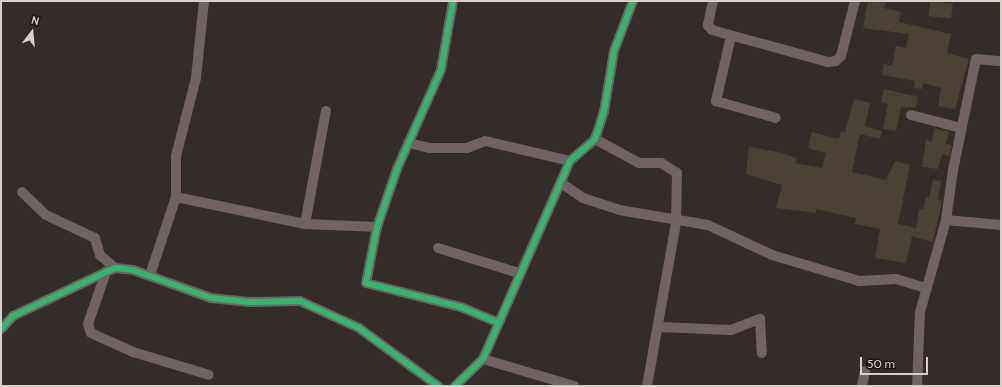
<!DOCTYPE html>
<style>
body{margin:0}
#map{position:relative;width:1002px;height:387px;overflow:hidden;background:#342c29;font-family:Cabin,sans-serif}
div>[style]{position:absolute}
.building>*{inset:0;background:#4b4135;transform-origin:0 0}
.street>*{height:10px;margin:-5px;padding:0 5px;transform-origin:5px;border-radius:5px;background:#716263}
.cycleway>*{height:6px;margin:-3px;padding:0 3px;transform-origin:3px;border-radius:3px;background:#33b770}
span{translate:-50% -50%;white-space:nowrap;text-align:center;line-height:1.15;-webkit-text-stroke:4px #1b1512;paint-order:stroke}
.frame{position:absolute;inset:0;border:2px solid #d8cfcb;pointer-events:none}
.north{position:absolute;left:12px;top:12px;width:40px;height:40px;-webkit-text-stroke:3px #1b1512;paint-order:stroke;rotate:16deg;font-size:11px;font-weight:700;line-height:16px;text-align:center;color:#d8cfcb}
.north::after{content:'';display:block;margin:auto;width:14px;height:18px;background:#d8cfcb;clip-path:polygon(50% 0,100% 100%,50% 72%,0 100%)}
.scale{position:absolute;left:860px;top:357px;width:68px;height:18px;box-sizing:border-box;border:2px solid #d8cfcb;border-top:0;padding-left:5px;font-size:12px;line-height:14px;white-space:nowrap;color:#d8cfcb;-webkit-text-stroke:3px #1b1512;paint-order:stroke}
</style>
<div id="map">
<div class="building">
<i style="clip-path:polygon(868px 1px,886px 1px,884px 8px,901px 12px,899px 22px,951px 34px,947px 53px,969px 59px,955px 109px,938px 106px,941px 88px,923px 83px,922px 89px,914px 88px,915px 81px,882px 75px,884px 64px,892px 66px,896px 46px,906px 48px,909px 34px,863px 28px)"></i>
<i style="left:930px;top:1px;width:23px;height:15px;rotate:7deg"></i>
<i style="clip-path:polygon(884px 89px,918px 97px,916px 108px,901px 107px,896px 131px,883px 129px,888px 104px,881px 102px)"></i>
<i style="clip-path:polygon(854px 99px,870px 103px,865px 126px,882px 131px,880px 139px,860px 134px,852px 172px,886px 180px,895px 161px,910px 165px,898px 224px,916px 228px,919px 209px,923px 210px,926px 197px,929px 198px,933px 180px,941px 181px,938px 200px,942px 201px,933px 242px,912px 236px,906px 263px,875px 258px,880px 229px,855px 224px,856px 218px,816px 209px,816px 213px,776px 208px,782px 185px,746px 174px,749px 147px,778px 152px,797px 158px,796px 163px,822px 168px,826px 153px,808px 148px,812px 132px,839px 139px,841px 131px,845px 132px)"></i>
<i style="clip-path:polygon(934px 128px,949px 132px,946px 144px,952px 145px,949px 156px,942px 154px,938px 169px,922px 167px,926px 140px,932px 141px)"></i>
</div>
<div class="street">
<i style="left:453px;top:1px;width:70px;rotate:99.9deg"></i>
<i style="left:441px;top:70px;width:108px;rotate:114deg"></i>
<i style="left:397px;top:169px;width:61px;rotate:109deg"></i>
<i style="left:377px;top:227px;width:57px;rotate:101.1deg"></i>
<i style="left:366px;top:283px;width:98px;rotate:14.2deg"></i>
<i style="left:461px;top:307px;width:41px;rotate:22.8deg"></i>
<i style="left:713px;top:1px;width:25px;rotate:102deg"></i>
<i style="left:708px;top:25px;width:6px;rotate:51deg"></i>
<i style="left:712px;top:30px;width:120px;rotate:15.4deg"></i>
<i style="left:828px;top:62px;width:8px;rotate:-7deg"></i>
<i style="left:836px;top:61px;width:7px;rotate:-45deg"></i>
<i style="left:841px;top:56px;width:57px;rotate:-75.7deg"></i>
<i style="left:731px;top:36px;width:67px;rotate:103deg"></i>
<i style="left:716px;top:101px;width:62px;rotate:15.8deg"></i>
<i style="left:911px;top:115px;width:52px;rotate:14.6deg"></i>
<i style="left:595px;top:139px;width:50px;rotate:28.6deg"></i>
<i style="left:639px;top:163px;width:22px"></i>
<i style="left:661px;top:163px;width:19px;rotate:32deg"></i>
<i style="left:677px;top:173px;width:50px;rotate:91.1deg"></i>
<i style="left:676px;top:223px;width:166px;rotate:100.1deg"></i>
<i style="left:408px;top:143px;width:22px;rotate:13deg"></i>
<i style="left:429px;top:148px;width:38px"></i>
<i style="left:467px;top:148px;width:19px;rotate:-21deg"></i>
<i style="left:485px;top:141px;width:87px;rotate:13.2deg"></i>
<i style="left:561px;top:183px;width:27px;rotate:34deg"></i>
<i style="left:583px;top:198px;width:38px;rotate:18deg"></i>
<i style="left:619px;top:210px;width:90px;rotate:9.6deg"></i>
<i style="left:708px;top:225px;width:71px;rotate:25.1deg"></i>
<i style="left:772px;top:255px;width:91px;rotate:16.6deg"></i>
<i style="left:859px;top:281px;width:37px;rotate:-3deg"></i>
<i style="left:896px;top:279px;width:30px;rotate:17deg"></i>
<i style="left:22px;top:192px;width:33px;rotate:44deg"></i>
<i style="left:46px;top:215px;width:54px;rotate:25.1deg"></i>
<i style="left:95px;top:238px;width:18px;rotate:74deg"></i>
<i style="left:100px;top:255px;width:20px;rotate:41deg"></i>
<i style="left:176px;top:197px;width:132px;rotate:11.8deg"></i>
<i style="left:305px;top:224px;width:72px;rotate:2.4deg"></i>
<i style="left:946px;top:220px;width:55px;rotate:5.2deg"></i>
<i style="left:305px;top:224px;width:115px;rotate:-79.5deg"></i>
<i style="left:438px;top:248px;width:85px;rotate:17.2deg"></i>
<i style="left:106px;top:272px;width:55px;rotate:109.1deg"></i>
<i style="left:88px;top:324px;width:9px;rotate:72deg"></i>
<i style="left:91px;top:333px;width:46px;rotate:24.3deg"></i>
<i style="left:133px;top:352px;width:79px;rotate:16.8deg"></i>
<i style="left:150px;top:275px;width:82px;rotate:-71.6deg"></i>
<i style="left:176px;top:197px;width:41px;rotate:-90deg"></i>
<i style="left:176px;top:156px;width:81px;rotate:-75.6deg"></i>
<i style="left:196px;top:78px;width:77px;rotate:-84.1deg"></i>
<i style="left:660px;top:327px;width:71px;rotate:2.4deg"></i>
<i style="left:731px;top:330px;width:31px;rotate:-21deg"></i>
<i style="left:760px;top:319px;width:34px;rotate:87deg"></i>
<i style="left:1px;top:329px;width:18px;rotate:-47deg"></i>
<i style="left:13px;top:316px;width:103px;rotate:-25.3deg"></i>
<i style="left:106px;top:272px;width:10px;rotate:-24deg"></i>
<i style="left:115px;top:268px;width:18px;rotate:6deg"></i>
<i style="left:133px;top:270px;width:83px;rotate:19.7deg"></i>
<i style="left:211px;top:298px;width:38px;rotate:6deg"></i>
<i style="left:249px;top:302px;width:51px;rotate:-1.1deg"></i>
<i style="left:300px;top:301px;width:65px;rotate:24.6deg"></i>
<i style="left:359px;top:328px;width:98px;rotate:36.3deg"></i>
<i style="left:483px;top:359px;width:95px;rotate:16.5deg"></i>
<i style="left:455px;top:386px;width:39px;rotate:-44deg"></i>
<i style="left:483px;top:359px;width:216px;rotate:-66.3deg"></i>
<i style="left:570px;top:161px;width:33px;rotate:-41deg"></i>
<i style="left:595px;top:139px;width:28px;rotate:-72deg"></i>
<i style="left:604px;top:112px;width:62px;rotate:-80.7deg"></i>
<i style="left:614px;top:51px;width:53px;rotate:-69.2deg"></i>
<i style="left:862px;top:386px;width:15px;rotate:-79deg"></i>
<i style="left:917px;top:386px;width:74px;rotate:-87.7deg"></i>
<i style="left:920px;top:312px;width:96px;rotate:-74.2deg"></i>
<i style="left:946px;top:220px;width:50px;rotate:-82deg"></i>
<i style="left:953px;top:170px;width:113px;rotate:-78.3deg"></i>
<i style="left:976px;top:59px;width:25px;rotate:5deg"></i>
</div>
<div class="cycleway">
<i style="left:453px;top:1px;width:70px;rotate:99.9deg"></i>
<i style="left:441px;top:70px;width:108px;rotate:114deg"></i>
<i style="left:397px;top:169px;width:61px;rotate:109deg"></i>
<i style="left:377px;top:227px;width:57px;rotate:101.1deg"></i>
<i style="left:366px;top:283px;width:98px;rotate:14.2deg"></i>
<i style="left:461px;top:307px;width:41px;rotate:22.8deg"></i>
<i style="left:1px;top:329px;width:18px;rotate:-47deg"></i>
<i style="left:13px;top:316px;width:103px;rotate:-25.3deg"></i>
<i style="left:106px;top:272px;width:10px;rotate:-24deg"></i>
<i style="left:115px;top:268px;width:18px;rotate:6deg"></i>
<i style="left:133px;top:270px;width:83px;rotate:19.7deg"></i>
<i style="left:211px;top:298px;width:38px;rotate:6deg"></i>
<i style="left:249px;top:302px;width:51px;rotate:-1.1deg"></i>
<i style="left:300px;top:301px;width:65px;rotate:24.6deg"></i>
<i style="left:359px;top:328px;width:98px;rotate:36.3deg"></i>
<i style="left:455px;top:386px;width:39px;rotate:-44deg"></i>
<i style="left:483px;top:359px;width:216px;rotate:-66.3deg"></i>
<i style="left:570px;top:161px;width:33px;rotate:-41deg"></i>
<i style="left:595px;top:139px;width:28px;rotate:-72deg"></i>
<i style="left:604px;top:112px;width:62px;rotate:-80.7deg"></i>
<i style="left:614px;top:51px;width:53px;rotate:-69.2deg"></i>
</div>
<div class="frame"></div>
<div class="north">N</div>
<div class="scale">50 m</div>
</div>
